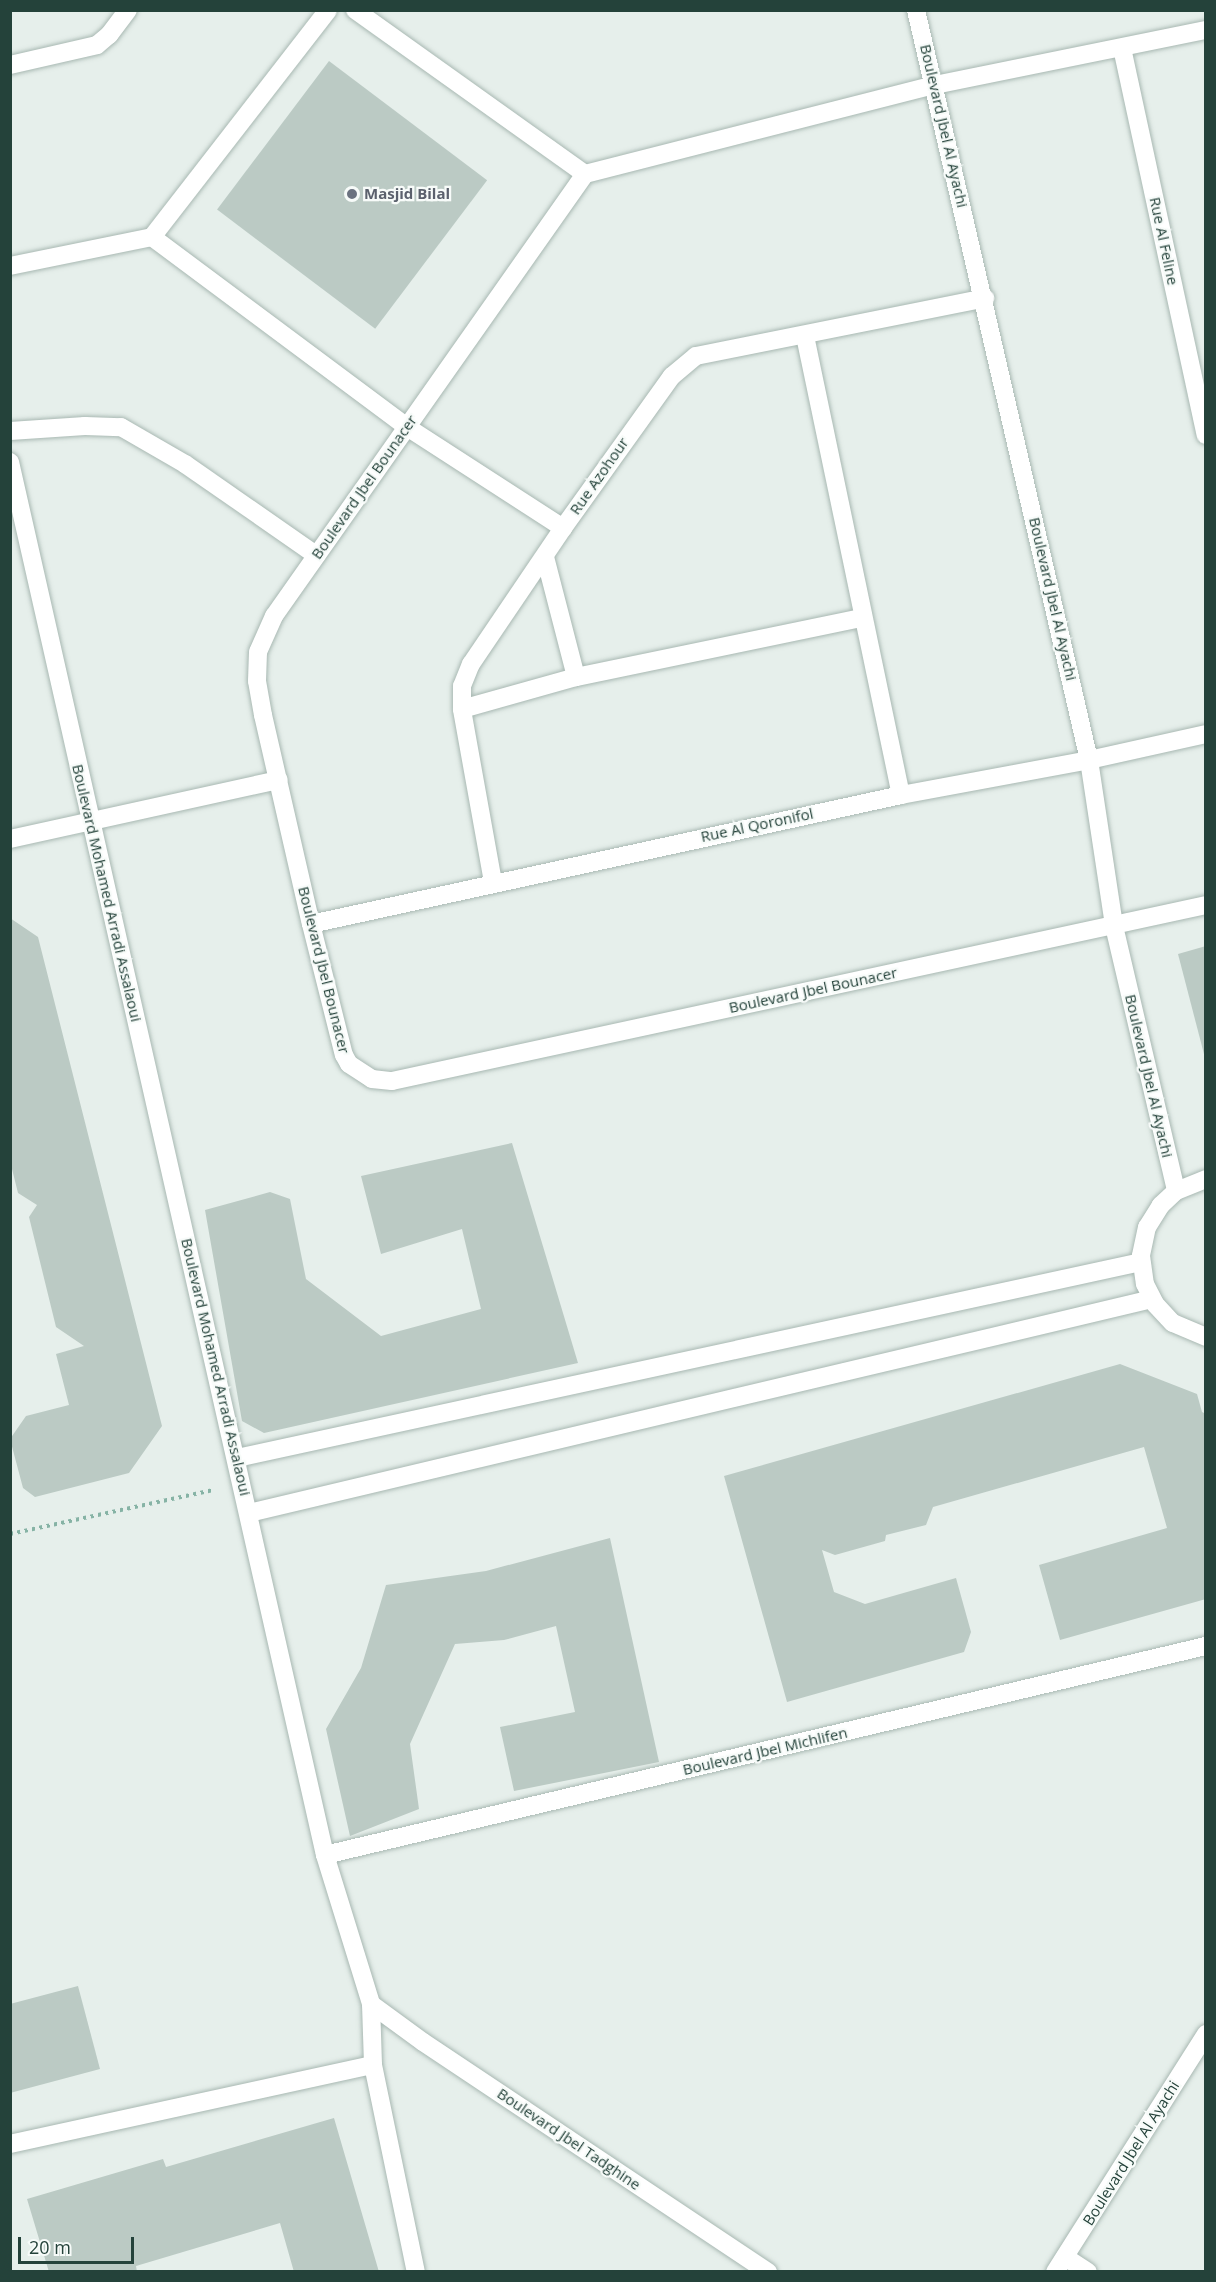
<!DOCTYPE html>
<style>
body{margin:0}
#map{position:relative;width:1216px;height:2282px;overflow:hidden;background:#e6efeb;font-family:"Open Sans",sans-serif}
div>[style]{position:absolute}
.building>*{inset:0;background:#bbcac4;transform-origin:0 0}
.path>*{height:4px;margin-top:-2px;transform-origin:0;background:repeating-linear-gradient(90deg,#86b3a5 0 3px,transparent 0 7.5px)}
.roads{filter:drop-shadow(0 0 2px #a8b8b2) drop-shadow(0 0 2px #a8b8b2)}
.street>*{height:18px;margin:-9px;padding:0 9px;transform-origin:9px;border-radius:9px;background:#fff}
.dots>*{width:16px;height:16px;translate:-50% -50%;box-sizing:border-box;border:3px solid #f7fbf9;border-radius:50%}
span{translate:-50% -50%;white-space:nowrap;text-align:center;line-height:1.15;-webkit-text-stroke:4.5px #f7fbf9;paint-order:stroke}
.street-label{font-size:15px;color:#24423a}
.worship-label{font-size:15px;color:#5b616d;font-weight:700}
.left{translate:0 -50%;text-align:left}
.frame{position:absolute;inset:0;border:12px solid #24423a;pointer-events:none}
.scale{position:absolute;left:18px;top:2237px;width:116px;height:27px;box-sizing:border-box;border:3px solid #24423a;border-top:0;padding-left:8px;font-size:18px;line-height:21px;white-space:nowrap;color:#24423a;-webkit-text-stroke:4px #f7fbf9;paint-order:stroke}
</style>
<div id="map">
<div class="building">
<i style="left:329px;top:61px;width:198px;height:186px;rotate:37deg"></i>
<i style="clip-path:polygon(10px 918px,38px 937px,162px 1426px,129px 1473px,35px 1497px,23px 1488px,10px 1439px,26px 1416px,69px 1405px,56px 1354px,84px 1346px,56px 1327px,29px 1217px,37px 1205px,18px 1193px,10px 1161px)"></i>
<i style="clip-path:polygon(1206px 946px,1206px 1058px,1205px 1058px,1178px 954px)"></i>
<i style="clip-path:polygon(512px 1143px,578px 1363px,264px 1433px,242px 1421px,205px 1210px,270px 1192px,290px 1199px,306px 1279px,381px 1336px,481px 1309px,462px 1229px,381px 1254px,361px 1176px)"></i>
<i style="clip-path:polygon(1120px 1364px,1197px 1394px,1202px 1412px,1206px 1414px,1206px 1599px,1060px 1640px,1039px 1565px,1167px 1528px,1144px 1447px,933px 1507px,926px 1525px,886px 1535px,885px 1541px,835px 1555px,822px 1550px,834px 1592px,865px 1604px,956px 1578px,971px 1632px,964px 1652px,787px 1702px,724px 1476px)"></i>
<i style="clip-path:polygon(610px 1538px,659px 1762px,514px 1791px,500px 1727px,575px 1712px,556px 1626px,504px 1640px,455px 1644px,410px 1744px,419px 1809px,350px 1836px,326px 1729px,361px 1668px,386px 1585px,486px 1571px)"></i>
<i style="clip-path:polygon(78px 1986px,100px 2069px,10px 2093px,10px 2004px)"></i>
<i style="clip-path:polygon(334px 2118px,379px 2272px,294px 2272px,280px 2223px,136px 2266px,137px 2272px,49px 2272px,27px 2199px,163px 2159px,166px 2167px)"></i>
</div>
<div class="path">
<i style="left:10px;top:1534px;width:208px;rotate:-12.2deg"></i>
</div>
<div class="roads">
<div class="street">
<i style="left:355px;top:10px;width:282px;rotate:35.5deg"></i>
<i style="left:585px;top:174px;width:361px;rotate:-14.3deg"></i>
<i style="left:935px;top:85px;width:277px;rotate:-11.5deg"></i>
<i style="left:916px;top:10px;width:770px;rotate:77.01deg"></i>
<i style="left:1089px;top:760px;width:168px;rotate:81.4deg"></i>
<i style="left:1114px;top:926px;width:272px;rotate:76.8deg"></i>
<i style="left:1122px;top:48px;width:396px;rotate:77.8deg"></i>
<i style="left:10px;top:65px;width:89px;rotate:-12.9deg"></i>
<i style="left:97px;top:45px;width:16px;rotate:-40deg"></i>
<i style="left:109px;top:35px;width:31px;rotate:-53deg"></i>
<i style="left:585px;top:174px;width:540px;rotate:125.13deg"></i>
<i style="left:274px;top:616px;width:39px;rotate:114deg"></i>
<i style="left:258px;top:652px;width:29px;rotate:92deg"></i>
<i style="left:257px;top:681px;width:35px;rotate:80deg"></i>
<i style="left:263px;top:715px;width:214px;rotate:77.1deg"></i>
<i style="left:311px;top:924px;width:135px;rotate:75.9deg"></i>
<i style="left:344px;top:1055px;width:10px;rotate:61deg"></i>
<i style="left:349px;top:1064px;width:27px;rotate:33deg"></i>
<i style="left:372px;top:1079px;width:20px;rotate:6deg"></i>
<i style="left:392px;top:1081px;width:833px;rotate:-12.2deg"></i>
<i style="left:152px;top:237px;width:318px;rotate:36.7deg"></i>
<i style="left:407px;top:427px;width:186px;rotate:32.9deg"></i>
<i style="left:10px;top:266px;width:145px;rotate:-11.5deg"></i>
<i style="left:152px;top:237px;width:287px;rotate:-52.2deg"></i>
<i style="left:805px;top:336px;width:469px;rotate:78.2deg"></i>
<i style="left:10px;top:431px;width:75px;rotate:-3.8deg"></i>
<i style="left:85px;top:426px;width:36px;rotate:2deg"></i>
<i style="left:121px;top:427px;width:74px;rotate:30deg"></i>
<i style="left:185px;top:464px;width:160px;rotate:34.8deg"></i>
<i style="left:10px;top:462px;width:1428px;rotate:77.26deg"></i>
<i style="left:325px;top:1855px;width:156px;rotate:72.8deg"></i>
<i style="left:371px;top:2004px;width:61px;rotate:88.1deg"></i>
<i style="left:373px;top:2065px;width:211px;rotate:78.3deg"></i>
<i style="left:545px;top:557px;width:124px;rotate:75.5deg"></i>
<i style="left:462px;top:709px;width:118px;rotate:-15.7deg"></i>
<i style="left:576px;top:677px;width:292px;rotate:-11.7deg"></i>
<i style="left:10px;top:839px;width:275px;rotate:-12.4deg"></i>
<i style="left:493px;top:882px;width:176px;rotate:-100.2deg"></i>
<i style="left:462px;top:709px;width:23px;rotate:-90deg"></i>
<i style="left:462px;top:686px;width:24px;rotate:-68deg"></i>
<i style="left:471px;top:664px;width:164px;rotate:-55.9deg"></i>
<i style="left:563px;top:528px;width:187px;rotate:-54.4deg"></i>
<i style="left:672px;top:376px;width:31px;rotate:-40deg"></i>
<i style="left:696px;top:356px;width:295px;rotate:-11.3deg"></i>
<i style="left:311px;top:924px;width:604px;rotate:-12.33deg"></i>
<i style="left:901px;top:795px;width:191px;rotate:-10.5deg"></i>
<i style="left:1089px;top:760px;width:120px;rotate:-12.5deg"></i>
<i style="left:1206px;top:1179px;width:32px;rotate:158deg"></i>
<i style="left:1176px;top:1191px;width:21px;rotate:137deg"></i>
<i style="left:1161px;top:1205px;width:26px;rotate:122deg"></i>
<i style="left:1147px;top:1227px;width:30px;rotate:102deg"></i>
<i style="left:1141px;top:1256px;width:28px;rotate:82deg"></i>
<i style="left:1145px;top:1284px;width:22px;rotate:63deg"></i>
<i style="left:1155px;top:1304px;width:26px;rotate:47deg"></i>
<i style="left:1173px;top:1323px;width:36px;rotate:23deg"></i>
<i style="left:237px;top:1458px;width:925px;rotate:-12.23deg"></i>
<i style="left:249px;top:1513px;width:928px;rotate:-13.33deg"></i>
<i style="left:325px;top:1855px;width:905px;rotate:-13.35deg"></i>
<i style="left:371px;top:2004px;width:64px;rotate:36.2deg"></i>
<i style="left:423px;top:2042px;width:415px;rotate:33.7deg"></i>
<i style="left:10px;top:2144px;width:371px;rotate:-12.3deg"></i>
<i style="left:1065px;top:2257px;width:27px;rotate:33deg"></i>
<i style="left:1055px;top:2272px;width:282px;rotate:-57.6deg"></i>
</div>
</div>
<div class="dots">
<i style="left:352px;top:194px;background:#6b7280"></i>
</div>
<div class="street-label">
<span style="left:944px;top:126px;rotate:77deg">Boulevard Jbel Al Ayachi</span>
<span style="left:1164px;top:241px;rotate:78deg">Rue Al Feline</span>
<span style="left:599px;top:476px;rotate:-55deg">Rue Azohour</span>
<span style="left:364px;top:487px;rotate:-55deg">Boulevard Jbel Bounacer</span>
<span style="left:1053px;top:599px;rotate:77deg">Boulevard Jbel Al Ayachi</span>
<span style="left:757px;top:825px;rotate:-12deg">Rue Al Qoronifol</span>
<span style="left:107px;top:893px;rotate:77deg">Boulevard Mohamed Arradi Assalaoui</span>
<span style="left:324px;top:970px;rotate:76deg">Boulevard Jbel Bounacer</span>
<span style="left:813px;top:990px;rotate:-12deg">Boulevard Jbel Bounacer</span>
<span style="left:1149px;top:1076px;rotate:77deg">Boulevard Jbel Al Ayachi</span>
<span style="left:216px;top:1367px;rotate:77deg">Boulevard Mohamed Arradi Assalaoui</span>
<span style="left:765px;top:1751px;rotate:-13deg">Boulevard Jbel Michlifen</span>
<span style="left:569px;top:2139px;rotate:34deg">Boulevard Jbel Tadghine</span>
<span style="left:1131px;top:2153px;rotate:-58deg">Boulevard Jbel Al Ayachi</span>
</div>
<div class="worship-label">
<span class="left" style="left:364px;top:194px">Masjid Bilal</span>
</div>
<div class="frame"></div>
<div class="scale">20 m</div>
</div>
